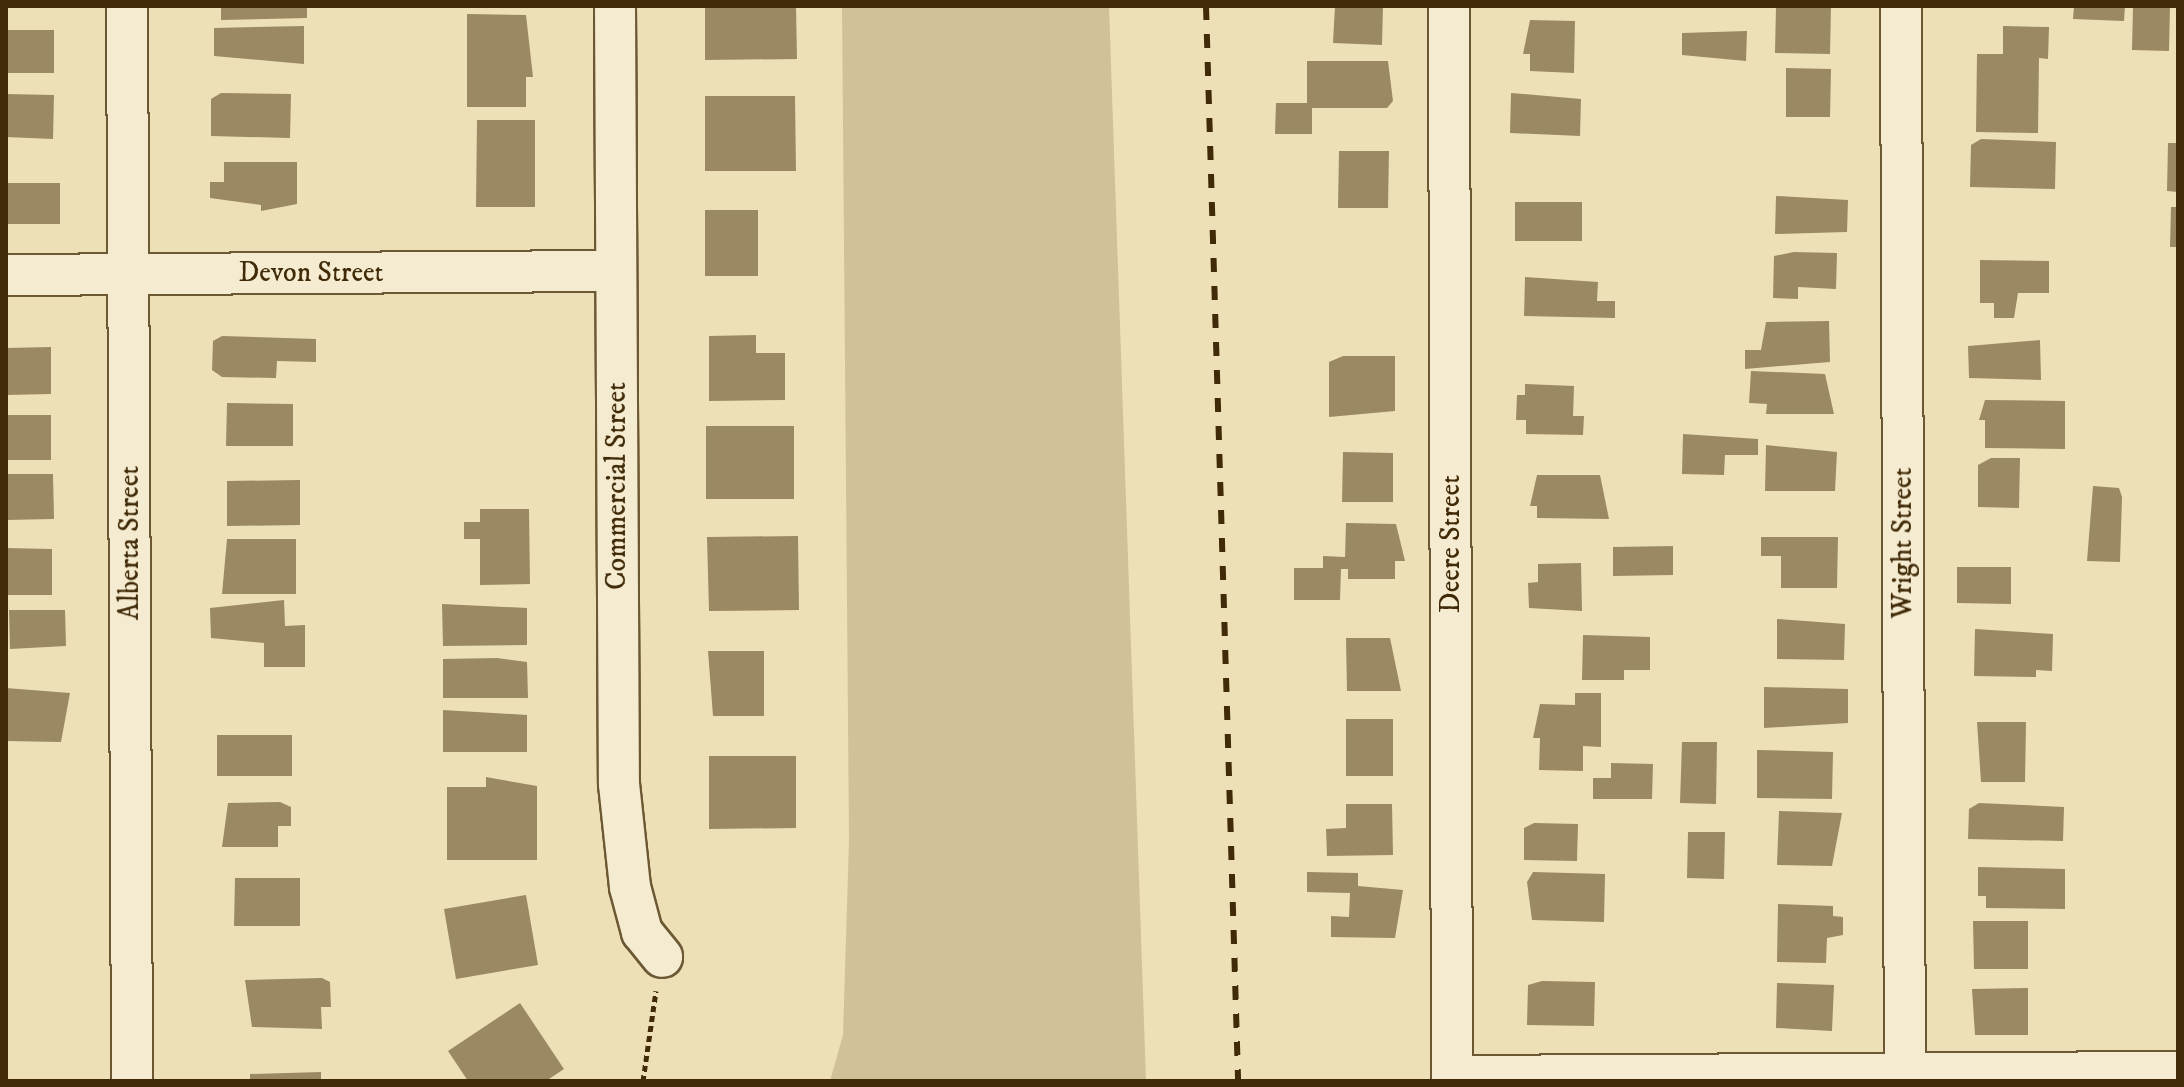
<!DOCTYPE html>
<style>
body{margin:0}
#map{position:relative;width:2184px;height:1087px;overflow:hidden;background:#eee0b6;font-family:"IM FELL DW Pica",serif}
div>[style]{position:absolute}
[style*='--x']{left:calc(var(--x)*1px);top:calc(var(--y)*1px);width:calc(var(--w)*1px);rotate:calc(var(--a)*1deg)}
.green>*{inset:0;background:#d0c198}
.building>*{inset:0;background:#9a8962}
.path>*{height:5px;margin-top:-2.5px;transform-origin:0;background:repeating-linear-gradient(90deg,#402a07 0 6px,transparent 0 10px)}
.roads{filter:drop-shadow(2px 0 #6c5833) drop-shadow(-2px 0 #6c5833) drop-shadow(0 2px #6c5833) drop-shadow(0 -2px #6c5833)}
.minor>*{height:40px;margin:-20px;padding:0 20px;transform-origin:20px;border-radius:20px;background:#f4ebd0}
.rail>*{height:6px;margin-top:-3px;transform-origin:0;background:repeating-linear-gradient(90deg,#402a07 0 14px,transparent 0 28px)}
span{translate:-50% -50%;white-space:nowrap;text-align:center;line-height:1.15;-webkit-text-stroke:6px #f4ebd0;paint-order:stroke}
.street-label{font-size:28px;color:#402a07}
.frame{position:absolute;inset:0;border:8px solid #402a07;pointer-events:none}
</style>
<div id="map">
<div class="green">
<div style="clip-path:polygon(842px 6px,1109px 6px,1146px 1081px,830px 1081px,843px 1035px,849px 841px)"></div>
</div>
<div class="building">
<div style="clip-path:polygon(221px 6px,307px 6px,307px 18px,221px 20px)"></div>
<div style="clip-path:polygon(705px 6px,796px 6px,797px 59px,705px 60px)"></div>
<div style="clip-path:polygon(1335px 6px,1383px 6px,1382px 45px,1333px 43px)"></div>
<div style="clip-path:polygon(1776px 6px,1831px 6px,1830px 54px,1775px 53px)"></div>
<div style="clip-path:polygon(2074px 6px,2125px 6px,2124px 21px,2073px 19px)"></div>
<div style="clip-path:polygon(2133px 6px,2170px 6px,2169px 51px,2132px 50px)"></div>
<div style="clip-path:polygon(467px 14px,526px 15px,533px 77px,526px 77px,526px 107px,467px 107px)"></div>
<div style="clip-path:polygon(1530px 20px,1575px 21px,1574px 73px,1530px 71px,1530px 54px,1523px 54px)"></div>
<div style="clip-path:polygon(304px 26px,304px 64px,214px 56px,214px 28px)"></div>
<div style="clip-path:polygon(2003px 26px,2049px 27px,2048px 59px,2039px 58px,2038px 133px,1976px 132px,1977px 54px,2003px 54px)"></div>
<div style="clip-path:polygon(6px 30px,54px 30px,54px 73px,6px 73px)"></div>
<div style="clip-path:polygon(1747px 31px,1746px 61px,1682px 55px,1682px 33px)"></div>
<div style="clip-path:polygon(1307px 61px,1388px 61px,1393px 101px,1387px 108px,1312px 108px,1312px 134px,1275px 134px,1276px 103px,1307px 103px)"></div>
<div style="clip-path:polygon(1786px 68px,1831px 69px,1830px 117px,1786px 117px)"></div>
<div style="clip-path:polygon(221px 93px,291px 94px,290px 138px,211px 136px,211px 99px)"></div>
<div style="clip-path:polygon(1511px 93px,1581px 99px,1580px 136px,1510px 133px)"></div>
<div style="clip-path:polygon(6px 94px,54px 95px,53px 139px,6px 137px)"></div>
<div style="clip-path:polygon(705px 96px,795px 96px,796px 171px,705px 171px)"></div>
<div style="clip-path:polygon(477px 120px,535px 120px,535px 207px,476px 207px)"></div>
<div style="clip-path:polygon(1981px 139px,2056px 142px,2055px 189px,1970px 187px,1971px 145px)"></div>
<div style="clip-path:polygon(2168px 143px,2178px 143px,2178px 192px,2167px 191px)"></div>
<div style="clip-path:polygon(1339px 151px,1389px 151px,1388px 208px,1338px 208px)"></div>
<div style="clip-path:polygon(224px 162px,297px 162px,297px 204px,261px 211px,261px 205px,210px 198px,210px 182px,224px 182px)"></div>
<div style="clip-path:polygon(6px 183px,60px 183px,60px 224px,6px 224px)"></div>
<div style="clip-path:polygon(1776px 196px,1848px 200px,1847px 232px,1775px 234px)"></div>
<div style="clip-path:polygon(1515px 202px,1582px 202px,1582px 241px,1515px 241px)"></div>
<div style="clip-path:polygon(2171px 207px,2178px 207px,2178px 247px,2170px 247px)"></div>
<div style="clip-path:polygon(705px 210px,758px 210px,758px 276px,705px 276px)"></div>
<div style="clip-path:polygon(1794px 252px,1837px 253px,1836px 289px,1798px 287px,1798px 299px,1773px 298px,1774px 256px)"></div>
<div style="clip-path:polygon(1980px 260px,2049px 261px,2049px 293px,2018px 293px,2014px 318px,1994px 318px,1994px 303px,1980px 303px)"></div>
<div style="clip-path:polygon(1525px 277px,1598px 282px,1597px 301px,1615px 301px,1615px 318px,1524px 316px)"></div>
<div style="clip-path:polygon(1829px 321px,1830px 362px,1745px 369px,1745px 350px,1761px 350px,1766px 322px)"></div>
<div style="clip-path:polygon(756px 335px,756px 353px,785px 353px,785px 400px,709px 401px,709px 336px)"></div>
<div style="clip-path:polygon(222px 336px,316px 339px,316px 362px,277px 361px,276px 378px,222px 377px,212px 370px,213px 341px)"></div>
<div style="clip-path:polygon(2040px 340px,2041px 380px,1969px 378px,1968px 346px)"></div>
<div style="clip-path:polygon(51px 347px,51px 394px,6px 395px,6px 348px)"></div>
<div style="clip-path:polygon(1343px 356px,1395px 356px,1395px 411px,1329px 417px,1329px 362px)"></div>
<div style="clip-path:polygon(1751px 371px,1825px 374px,1834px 414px,1766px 414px,1767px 404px,1749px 403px)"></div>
<div style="clip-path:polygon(1525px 384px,1574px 386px,1573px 416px,1584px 416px,1583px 435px,1526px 434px,1526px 420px,1516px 420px,1517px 395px,1525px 395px)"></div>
<div style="clip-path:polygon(1985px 400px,2065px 401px,2065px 449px,1985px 448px,1985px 420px,1979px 420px)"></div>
<div style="clip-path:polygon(227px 403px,293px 404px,293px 446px,226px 446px)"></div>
<div style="clip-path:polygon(6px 415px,51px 415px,51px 460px,6px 460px)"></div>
<div style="clip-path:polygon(706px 426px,794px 426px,794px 499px,706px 499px)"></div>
<div style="clip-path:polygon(1683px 434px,1758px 439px,1758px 455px,1725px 455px,1724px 475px,1682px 474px)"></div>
<div style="clip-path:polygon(1766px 445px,1837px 452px,1835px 491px,1765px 491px)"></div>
<div style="clip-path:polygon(1343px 452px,1393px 453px,1393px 502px,1342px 502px)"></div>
<div style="clip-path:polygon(1991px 458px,2020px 458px,2019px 508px,1978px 507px,1978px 465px)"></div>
<div style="clip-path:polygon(6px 474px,53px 474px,54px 519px,6px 520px)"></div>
<div style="clip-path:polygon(1537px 475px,1600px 475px,1609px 519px,1537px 518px,1537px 506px,1530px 506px)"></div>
<div style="clip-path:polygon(300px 480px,300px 525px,227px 526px,227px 481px)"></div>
<div style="clip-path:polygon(2093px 486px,2119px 488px,2122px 497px,2120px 562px,2087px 561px)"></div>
<div style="clip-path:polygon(480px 509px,529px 509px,530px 584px,480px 585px,480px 539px,464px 539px,464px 522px,480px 522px)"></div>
<div style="clip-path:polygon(1346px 523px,1396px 524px,1405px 561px,1395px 561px,1395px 579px,1348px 579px,1348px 569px,1341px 569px,1340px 600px,1294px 600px,1294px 568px,1323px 568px,1323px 556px,1345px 557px)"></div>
<div style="clip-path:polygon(798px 536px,799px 610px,709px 611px,707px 537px)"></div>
<div style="clip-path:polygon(1761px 537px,1838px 537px,1837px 588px,1781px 588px,1781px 556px,1761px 556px)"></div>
<div style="clip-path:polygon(227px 539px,296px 539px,296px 594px,222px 594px)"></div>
<div style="clip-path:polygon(1673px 546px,1673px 575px,1613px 576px,1613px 547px)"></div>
<div style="clip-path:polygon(6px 548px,52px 549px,52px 595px,6px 595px)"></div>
<div style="clip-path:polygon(1581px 563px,1582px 611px,1529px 608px,1528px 583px,1538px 582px,1538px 564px)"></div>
<div style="clip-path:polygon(1957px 567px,2011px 567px,2011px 604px,1957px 603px)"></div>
<div style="clip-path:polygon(284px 600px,285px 626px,305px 625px,305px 667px,264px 667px,264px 643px,211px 638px,210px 608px)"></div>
<div style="clip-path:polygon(442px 604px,527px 608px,527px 645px,443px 646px)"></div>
<div style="clip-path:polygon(9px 610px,65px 610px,66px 646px,10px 649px)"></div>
<div style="clip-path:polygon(1777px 619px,1845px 624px,1844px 660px,1777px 659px)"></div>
<div style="clip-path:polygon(1975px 629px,2053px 634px,2052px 671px,2036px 670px,2036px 677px,1974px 676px)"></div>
<div style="clip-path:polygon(1583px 635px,1650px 637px,1650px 670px,1624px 670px,1624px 680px,1582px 680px)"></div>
<div style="clip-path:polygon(1346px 638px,1390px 638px,1401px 691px,1347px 691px)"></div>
<div style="clip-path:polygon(708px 651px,764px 651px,764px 716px,713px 716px)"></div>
<div style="clip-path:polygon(497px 658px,527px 662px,528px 698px,443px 698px,443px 659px)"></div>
<div style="clip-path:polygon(1764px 687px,1848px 689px,1848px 723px,1764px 728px)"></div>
<div style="clip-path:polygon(6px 688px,70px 693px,61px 742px,6px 741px)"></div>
<div style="clip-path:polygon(1575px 693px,1601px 693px,1601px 747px,1583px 746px,1583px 771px,1539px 770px,1540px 738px,1533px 738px,1540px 704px,1575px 705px)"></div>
<div style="clip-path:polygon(443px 710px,527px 715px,527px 752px,443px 752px)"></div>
<div style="clip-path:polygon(1346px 719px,1393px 719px,1393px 776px,1346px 776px)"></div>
<div style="clip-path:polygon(1977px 722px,2026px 722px,2025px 782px,1981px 782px)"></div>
<div style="clip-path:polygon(217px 735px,292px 735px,292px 776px,217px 776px)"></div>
<div style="clip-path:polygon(1682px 742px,1717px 742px,1716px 804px,1680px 803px)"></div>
<div style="clip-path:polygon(1757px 750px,1833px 752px,1832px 799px,1757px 798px)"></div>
<div style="clip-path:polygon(709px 756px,796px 756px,796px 828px,709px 829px)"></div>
<div style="clip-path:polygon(1611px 763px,1653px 764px,1652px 799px,1593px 799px,1593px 778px,1611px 778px)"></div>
<div style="clip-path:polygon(486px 777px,537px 786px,537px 860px,447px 860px,447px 787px,486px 787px)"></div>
<div style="clip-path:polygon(280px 802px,291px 807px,291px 826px,278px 826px,278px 847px,222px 847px,228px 803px)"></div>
<div style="clip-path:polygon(1979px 803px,2064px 807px,2063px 841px,1968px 839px,1969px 809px)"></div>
<div style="clip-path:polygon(1346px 804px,1392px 804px,1393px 855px,1327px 856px,1326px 829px,1346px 828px)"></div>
<div style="clip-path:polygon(1779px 811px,1842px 813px,1832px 866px,1777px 865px)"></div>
<div style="clip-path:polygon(1534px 823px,1578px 824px,1577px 861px,1524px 860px,1524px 828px)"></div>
<div style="clip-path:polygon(1688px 832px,1725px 832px,1724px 879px,1687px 878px)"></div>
<div style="clip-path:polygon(1978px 867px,2065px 869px,2065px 909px,1986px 908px,1986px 896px,1978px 896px)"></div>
<div style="clip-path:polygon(1307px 872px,1358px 873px,1358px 886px,1403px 890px,1395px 938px,1331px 937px,1331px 916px,1349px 917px,1350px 893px,1307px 892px)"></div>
<div style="clip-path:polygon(1533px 872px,1605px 874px,1604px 922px,1532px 920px,1527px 882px)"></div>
<div style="clip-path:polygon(235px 878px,300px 878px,300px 926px,234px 926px)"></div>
<div style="clip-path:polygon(526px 895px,538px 965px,456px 979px,444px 909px)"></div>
<div style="clip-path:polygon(1778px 904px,1833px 906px,1833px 916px,1843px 917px,1843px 935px,1827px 938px,1826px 963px,1777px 962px)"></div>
<div style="clip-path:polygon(1973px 921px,2028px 921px,2028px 969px,1974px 969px)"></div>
<div style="clip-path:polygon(322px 978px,330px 982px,331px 1007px,321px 1007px,322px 1029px,252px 1027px,245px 980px)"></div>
<div style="clip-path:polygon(1542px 981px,1595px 982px,1594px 1026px,1527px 1025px,1528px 985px)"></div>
<div style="clip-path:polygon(1777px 983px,1834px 985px,1832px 1031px,1776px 1028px)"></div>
<div style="clip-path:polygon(2028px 988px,2028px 1035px,1975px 1035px,1972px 989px)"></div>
<div style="clip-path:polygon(520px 1003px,564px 1069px,546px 1081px,468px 1081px,448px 1051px)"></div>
<div style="clip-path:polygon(321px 1072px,321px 1081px,250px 1081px,250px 1074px)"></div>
</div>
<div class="path">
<div style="--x:643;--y:1081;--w:91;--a:-81.8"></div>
</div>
<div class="roads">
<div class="minor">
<div style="--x:127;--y:6;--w:1075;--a:89.73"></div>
<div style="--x:615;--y:6;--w:778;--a:89.71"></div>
<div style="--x:619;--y:784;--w:104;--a:83.9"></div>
<div style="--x:630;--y:887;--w:47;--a:75.1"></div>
<div style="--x:642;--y:932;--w:32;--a:51"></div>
<div style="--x:1449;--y:6;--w:1075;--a:89.84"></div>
<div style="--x:1901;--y:6;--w:1075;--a:89.79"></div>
<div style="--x:6;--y:275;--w:610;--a:-0.38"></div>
<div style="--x:1452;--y:1076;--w:726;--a:-0.32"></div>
</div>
</div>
<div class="rail">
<div style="--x:1206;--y:6;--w:1075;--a:88.29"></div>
</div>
<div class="street-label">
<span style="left:311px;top:273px">Devon Street</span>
<span style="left:617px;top:486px;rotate:-90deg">Commercial Street</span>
<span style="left:130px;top:543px;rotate:-90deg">Alberta Street</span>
<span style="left:1903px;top:543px;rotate:-90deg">Wright Street</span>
<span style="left:1451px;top:544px;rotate:-90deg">Deere Street</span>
</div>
<div class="frame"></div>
</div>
